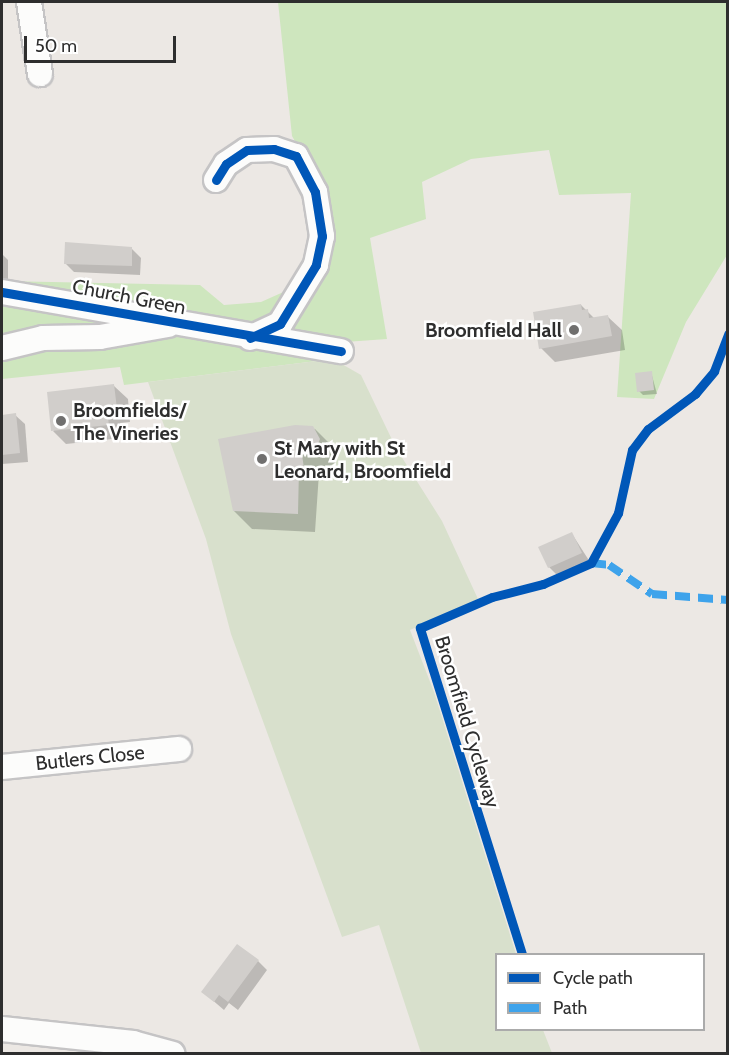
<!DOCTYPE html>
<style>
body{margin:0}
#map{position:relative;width:729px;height:1055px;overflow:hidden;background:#ece8e4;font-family:Cabin,sans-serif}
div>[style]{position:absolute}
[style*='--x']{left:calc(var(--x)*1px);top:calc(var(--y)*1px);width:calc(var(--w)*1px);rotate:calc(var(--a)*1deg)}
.green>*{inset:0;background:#cee6be}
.cemetery>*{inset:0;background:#d8e0cc}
.shadow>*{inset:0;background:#0003}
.building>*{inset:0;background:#d1cecb}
.roads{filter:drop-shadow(2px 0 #c5c4c5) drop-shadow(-2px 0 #c5c4c5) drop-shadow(0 2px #c5c4c5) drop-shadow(0 -2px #c5c4c5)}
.minor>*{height:24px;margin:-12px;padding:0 12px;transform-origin:12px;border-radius:12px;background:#fcfcfb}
.quiet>*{height:8px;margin-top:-4px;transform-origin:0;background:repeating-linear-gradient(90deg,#3ea3eb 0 15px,transparent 0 23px)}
.cycleway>*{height:9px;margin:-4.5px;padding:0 4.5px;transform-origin:4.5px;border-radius:4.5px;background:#0057b8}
.dots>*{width:16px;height:16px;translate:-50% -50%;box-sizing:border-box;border:3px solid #fff;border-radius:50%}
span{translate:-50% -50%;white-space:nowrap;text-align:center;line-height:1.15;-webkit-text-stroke:5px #fff;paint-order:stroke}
.street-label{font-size:20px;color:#2e2e2e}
.poi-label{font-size:20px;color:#2e2e2e;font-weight:700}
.right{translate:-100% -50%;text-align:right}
.left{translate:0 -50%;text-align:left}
.frame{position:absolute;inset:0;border:3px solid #2e2e2e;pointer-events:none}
.legend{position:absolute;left:495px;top:953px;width:210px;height:78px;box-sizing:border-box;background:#fff;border:2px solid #ababab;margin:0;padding:8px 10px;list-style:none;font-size:18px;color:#2e2e2e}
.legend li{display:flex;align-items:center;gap:12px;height:30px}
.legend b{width:30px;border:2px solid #ababab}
.scale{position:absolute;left:24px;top:36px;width:152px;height:27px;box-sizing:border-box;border:3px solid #2e2e2e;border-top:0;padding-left:8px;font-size:18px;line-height:21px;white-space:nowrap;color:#2e2e2e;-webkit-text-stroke:4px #fff;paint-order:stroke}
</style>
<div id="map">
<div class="green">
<div style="clip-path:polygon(278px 2px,727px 2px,727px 255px,686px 322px,654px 399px,617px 397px,631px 193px,559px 195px,549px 150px,471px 159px,422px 182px,426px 219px,370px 238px,387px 339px,331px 343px,333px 359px,124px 385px,120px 367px,2px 379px,2px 281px,200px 285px,224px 305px,261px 302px,317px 277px,330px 261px,318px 183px,292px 136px)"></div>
</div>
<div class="cemetery">
<div style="clip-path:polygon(333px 359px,361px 375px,396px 448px,442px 521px,478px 599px,410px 630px,434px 692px,516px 954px,496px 954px,496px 1030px,543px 1030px,552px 1053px,421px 1053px,379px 925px,342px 937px,231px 634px,206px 539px,148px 382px)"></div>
</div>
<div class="shadow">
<div style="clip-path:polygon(132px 249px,141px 258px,140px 275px,74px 272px,65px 263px)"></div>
<div style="clip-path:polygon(2px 254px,8px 260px,8px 286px,2px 286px)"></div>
<div style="clip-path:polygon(581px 305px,595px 319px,608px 317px,622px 330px,625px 350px,555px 362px,541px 348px)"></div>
<div style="clip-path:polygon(651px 372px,657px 394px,643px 395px,639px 391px)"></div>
<div style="clip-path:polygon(114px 386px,128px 399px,130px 422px,120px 423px,122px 438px,66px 444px,53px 431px)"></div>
<div style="clip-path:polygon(15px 415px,25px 424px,28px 462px,2px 464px,2px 417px)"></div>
<div style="clip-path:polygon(295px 426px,315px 429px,334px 448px,336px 462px,319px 473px,315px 532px,252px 529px,234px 511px)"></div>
<div style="clip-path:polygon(572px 534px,590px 562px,558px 576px,549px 567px)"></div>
<div style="clip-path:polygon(258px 961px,267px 970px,238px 1010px,229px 1003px,224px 1010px,203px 992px)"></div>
</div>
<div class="building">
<div style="clip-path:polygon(65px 242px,132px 247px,132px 266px,64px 264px)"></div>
<div style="clip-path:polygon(581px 304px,582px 310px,588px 309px,589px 318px,608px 315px,612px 336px,539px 349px,533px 312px)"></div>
<div style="clip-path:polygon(652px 371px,654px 390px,637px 392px,635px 373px)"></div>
<div style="clip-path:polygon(114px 384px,117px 409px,107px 410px,109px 425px,51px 431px,47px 392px)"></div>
<div style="clip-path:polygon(16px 413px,20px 453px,2px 455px,2px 415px)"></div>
<div style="clip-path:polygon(295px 425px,313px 426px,320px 439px,317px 446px,302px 455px,304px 468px,299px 469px,298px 514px,233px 511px,218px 439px)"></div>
<div style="clip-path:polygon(572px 532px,582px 553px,548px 568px,538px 547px)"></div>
<div style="clip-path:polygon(237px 944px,259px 960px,228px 1002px,219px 995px,214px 1002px,201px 992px)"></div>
</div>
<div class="roads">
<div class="minor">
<div style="--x:29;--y:2;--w:73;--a:81.3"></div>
<div style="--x:216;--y:180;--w:19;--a:-58"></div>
<div style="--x:226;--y:164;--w:25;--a:-34"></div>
<div style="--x:247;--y:150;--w:27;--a:-2"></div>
<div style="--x:274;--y:149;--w:23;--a:18"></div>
<div style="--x:296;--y:156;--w:41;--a:62.2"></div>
<div style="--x:315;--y:192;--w:45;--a:81"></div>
<div style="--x:322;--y:236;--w:30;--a:102"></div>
<div style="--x:316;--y:265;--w:69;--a:121.4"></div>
<div style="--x:280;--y:324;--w:33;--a:155"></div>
<div style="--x:2;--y:292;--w:344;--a:9.9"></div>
<div style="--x:2;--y:348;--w:42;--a:-13.7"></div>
<div style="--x:43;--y:338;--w:57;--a:-1"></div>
<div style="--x:100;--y:337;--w:69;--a:-10"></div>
<div style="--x:2;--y:767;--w:178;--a:-5.8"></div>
<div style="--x:2;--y:1029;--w:132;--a:6.1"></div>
<div style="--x:133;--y:1043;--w:41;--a:15.4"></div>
</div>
</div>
<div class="quiet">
<div style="--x:591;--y:563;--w:18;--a:6"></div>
<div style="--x:609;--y:565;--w:52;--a:34"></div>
<div style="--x:652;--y:594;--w:76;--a:4.5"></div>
</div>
<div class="cycleway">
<div style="--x:216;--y:180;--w:19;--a:-58"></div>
<div style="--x:226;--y:164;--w:25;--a:-34"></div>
<div style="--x:247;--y:150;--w:27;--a:-2"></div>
<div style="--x:274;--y:149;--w:23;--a:18"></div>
<div style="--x:296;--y:156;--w:41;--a:62.2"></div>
<div style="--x:315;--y:192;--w:45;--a:81"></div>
<div style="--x:322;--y:236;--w:30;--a:102"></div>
<div style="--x:316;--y:265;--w:69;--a:121.4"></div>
<div style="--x:280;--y:324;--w:33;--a:155"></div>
<div style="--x:2;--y:292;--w:344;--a:9.9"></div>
<div style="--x:522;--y:954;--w:342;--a:-107.4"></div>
<div style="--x:420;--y:628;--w:78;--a:-23.3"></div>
<div style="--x:492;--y:597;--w:53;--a:-14.3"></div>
<div style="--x:543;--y:584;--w:52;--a:-23.6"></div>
<div style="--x:591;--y:563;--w:57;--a:-61.6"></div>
<div style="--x:618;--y:513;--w:65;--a:-77.5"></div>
<div style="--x:632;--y:450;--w:26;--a:-53"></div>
<div style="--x:648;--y:429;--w:59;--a:-36.7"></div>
<div style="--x:695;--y:394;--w:30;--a:-50"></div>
<div style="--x:714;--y:371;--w:40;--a:-69"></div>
</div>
<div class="dots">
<div style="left:574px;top:330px;background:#706f6e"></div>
<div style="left:61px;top:421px;background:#706f6e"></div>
<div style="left:262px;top:459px;background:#706f6e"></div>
</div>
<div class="street-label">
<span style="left:129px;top:297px;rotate:11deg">Church Green</span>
<span style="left:467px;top:722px;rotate:73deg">Broomfield Cycleway</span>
<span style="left:90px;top:758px;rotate:-6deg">Butlers Close</span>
</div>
<div class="poi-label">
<span class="right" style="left:562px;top:330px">Broomfield Hall</span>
<span class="left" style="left:73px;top:422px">Broomfields/<br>The Vineries</span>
<span class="left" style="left:274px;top:460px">St Mary with St<br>Leonard, Broomfield</span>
</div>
<div class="frame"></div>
<ul class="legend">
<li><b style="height:8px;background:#0057b8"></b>Cycle path</li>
<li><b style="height:8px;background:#3ea3eb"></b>Path</li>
</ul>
<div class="scale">50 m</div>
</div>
